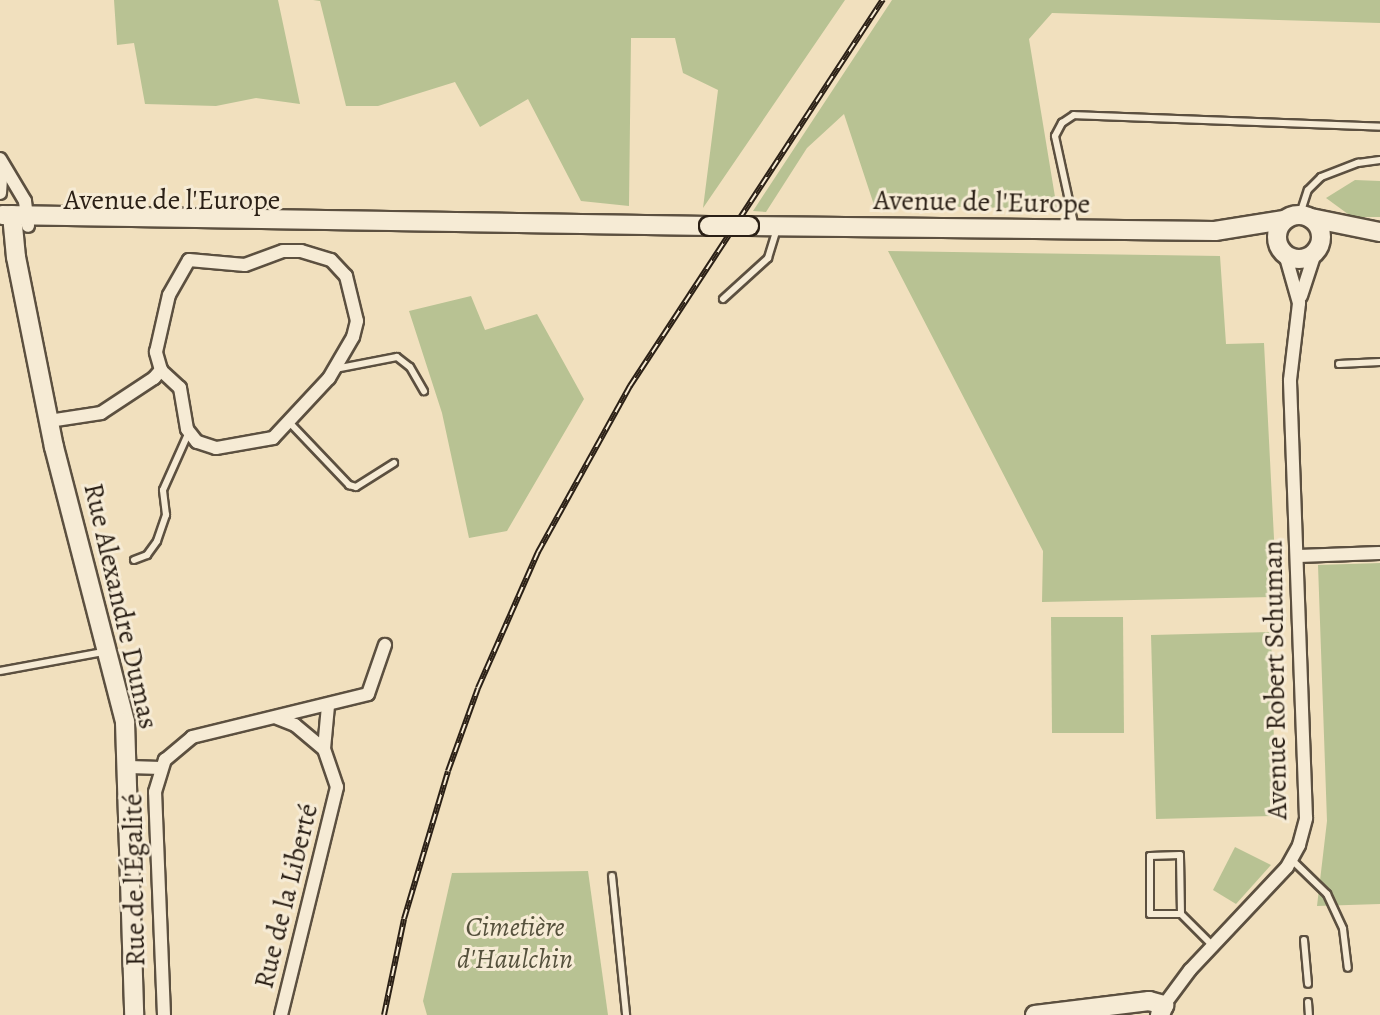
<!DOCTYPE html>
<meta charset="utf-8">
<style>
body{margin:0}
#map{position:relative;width:1380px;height:1015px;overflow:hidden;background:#f1e0be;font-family:Alegreya,serif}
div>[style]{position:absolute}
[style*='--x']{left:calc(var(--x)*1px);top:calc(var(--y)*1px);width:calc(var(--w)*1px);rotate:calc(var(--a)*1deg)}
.green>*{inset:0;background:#b8c293}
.roads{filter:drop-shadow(2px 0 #5c5040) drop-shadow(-2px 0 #5c5040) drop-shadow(0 2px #5c5040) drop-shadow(0 -2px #5c5040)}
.lane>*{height:6px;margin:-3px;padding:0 3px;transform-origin:3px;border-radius:3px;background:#f6ebd5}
.street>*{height:12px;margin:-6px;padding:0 6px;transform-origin:6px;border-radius:6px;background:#f6ebd5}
.secondary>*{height:18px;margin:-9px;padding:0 9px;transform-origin:9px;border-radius:9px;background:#f6ebd5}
.secondary>.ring{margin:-9px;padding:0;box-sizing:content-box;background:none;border:18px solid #f6ebd5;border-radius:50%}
.rail>*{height:6px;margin-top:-3px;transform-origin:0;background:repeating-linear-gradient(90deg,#f6ebd5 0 10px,#2b2016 0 20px);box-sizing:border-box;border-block:2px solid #2b2016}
.bridges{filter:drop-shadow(2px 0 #2b2016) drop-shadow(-2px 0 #2b2016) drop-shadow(0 2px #2b2016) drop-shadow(0 -2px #2b2016)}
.secondary-bridge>*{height:18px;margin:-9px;padding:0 9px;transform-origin:9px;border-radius:9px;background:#f6ebd5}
span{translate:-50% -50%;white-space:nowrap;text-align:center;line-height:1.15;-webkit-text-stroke:6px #f6ebd5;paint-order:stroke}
.street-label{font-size:28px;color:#2b2016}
.park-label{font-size:28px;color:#55513c;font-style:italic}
</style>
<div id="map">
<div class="green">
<div style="clip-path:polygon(114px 0,278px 0,300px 104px,256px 98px,216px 106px,145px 104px,134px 43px,117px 45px)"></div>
<div style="clip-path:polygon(313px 0,845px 0,703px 208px,718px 90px,683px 73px,675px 38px,631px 38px,629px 206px,581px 201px,528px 99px,480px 127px,455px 82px,378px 106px,346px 106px,320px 1px)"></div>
<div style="clip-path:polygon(892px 0,1380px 0,1380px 23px,1052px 13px,1029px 39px,1057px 209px,874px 205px,844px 114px,807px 148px,766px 212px,753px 211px)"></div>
<div style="clip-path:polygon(1355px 180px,1380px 181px,1380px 217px,1352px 217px,1326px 198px)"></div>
<div style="clip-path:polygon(888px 251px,1220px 256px,1226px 344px,1264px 343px,1277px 597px,1042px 602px,1043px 551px)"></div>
<div style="clip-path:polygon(471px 296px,485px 330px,537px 314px,584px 399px,507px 531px,469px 538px,442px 413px,409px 311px)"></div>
<div style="clip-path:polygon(1380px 563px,1380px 904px,1317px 906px,1327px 821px,1318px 565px)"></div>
<div style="clip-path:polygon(1051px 617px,1123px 617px,1124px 733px,1052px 733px)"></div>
<div style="clip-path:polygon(1271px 632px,1276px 816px,1156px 819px,1151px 635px)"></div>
<div style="clip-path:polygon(1235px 847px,1271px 865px,1236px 904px,1213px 890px)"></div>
<div style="clip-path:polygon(588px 871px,608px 1015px,427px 1015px,423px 1001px,452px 873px)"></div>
</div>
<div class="roads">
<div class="lane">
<div style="--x:1300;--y:214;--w:25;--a:-72"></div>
<div style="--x:1308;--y:190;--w:18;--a:-45"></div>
<div style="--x:1321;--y:177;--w:40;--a:-21"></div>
<div style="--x:1358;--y:163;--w:22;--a:-8"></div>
<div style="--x:1075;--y:228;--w:94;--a:-102.3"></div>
<div style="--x:1055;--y:136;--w:15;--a:-62"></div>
<div style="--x:1062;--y:123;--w:14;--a:-34"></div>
<div style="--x:1074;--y:115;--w:306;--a:2.2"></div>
<div style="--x:723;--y:299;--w:61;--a:-42.3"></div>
<div style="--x:768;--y:258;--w:30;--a:-73"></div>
<div style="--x:1339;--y:364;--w:41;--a:-2.8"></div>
<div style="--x:335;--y:369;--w:63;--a:-11"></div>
<div style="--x:397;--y:357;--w:16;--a:38"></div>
<div style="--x:410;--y:367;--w:28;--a:60"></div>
<div style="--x:290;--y:423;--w:86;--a:46.4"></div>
<div style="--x:349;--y:485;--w:7;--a:16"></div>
<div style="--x:356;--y:487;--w:45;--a:-32.3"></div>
<div style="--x:134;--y:560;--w:14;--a:-21"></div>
<div style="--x:147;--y:555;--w:17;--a:-54"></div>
<div style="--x:157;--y:541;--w:28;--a:-71"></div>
<div style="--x:166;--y:515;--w:25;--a:-97"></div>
<div style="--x:163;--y:490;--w:61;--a:-65.9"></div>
<div style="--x:0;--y:671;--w:106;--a:-10.4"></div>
<div style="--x:1292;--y:860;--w:49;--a:44.2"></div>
<div style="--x:1327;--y:894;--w:38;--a:65"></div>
<div style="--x:1343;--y:929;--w:39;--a:83"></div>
<div style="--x:612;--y:876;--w:140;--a:84.2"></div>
<div style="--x:1181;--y:914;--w:59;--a:-91"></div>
<div style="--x:1180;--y:855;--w:30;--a:178"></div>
<div style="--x:1150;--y:856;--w:58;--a:90"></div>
<div style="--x:1150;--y:914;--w:31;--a:0"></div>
<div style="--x:1181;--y:914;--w:44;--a:45"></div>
<div style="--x:1304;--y:940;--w:44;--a:84.8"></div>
<div style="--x:1308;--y:1002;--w:13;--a:86"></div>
</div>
<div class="street">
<div style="--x:0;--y:159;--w:49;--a:59.2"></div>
<div style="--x:25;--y:201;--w:25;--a:83"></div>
<div style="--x:0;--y:193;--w:26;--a:-86"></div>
<div style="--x:1301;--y:296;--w:45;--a:-72"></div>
<div style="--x:49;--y:421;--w:53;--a:-8.7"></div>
<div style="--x:101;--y:413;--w:64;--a:-33.4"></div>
<div style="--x:154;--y:378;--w:11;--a:-49"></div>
<div style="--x:161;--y:370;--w:19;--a:-106"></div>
<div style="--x:156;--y:352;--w:58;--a:-77.2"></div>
<div style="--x:169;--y:295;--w:40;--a:-60.3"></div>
<div style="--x:189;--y:260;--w:56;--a:5.1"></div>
<div style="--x:245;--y:265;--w:40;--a:-20.2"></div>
<div style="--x:283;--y:251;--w:18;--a:0"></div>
<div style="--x:301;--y:251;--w:31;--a:17"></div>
<div style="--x:331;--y:260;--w:22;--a:47"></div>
<div style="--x:346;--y:276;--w:46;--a:76.3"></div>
<div style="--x:357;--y:321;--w:16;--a:104"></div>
<div style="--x:353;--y:337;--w:48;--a:120.3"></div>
<div style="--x:329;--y:378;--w:82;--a:133"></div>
<div style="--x:273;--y:438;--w:58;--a:170"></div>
<div style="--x:216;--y:448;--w:20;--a:-162"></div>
<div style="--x:197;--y:442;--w:16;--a:-128"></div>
<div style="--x:187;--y:429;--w:42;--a:-99.7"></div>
<div style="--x:180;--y:388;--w:26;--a:-137"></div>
<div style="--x:1298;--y:556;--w:82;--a:-2.1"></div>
<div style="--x:277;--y:718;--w:19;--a:21"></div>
<div style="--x:295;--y:725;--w:38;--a:40"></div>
<div style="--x:324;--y:749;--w:40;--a:71.1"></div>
<div style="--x:337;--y:787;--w:235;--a:103.8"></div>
<div style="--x:324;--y:749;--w:43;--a:-84.7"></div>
<div style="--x:129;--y:767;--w:32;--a:2"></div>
<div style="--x:1164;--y:1005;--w:44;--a:-53.4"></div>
<div style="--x:1190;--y:970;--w:141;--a:-46.7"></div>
<div style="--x:1287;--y:867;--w:25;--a:-61"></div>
<div style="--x:1299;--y:845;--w:28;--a:-75"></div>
<div style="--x:1306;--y:818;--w:438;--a:-92.1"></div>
<div style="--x:1290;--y:380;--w:78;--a:-83.3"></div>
<div style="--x:1299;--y:303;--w:51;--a:-105.9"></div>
<div style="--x:164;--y:1015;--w:223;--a:-92.3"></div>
<div style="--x:155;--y:792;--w:34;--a:-73"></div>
<div style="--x:165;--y:760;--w:35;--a:-40"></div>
<div style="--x:192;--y:737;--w:181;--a:-13.7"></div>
<div style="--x:368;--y:694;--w:52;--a:-70.9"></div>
</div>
<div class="secondary">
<div class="ring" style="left:1277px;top:215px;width:26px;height:26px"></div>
<div style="--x:2;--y:215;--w:707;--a:0.89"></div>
<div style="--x:12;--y:215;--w:42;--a:84.6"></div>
<div style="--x:16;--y:257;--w:194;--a:78.7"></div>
<div style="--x:54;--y:447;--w:284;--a:75.5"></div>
<div style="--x:125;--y:722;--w:293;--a:88.2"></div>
<div style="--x:1311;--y:218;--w:70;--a:11.5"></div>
<div style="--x:749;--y:226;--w:466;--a:0.6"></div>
<div style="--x:1215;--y:231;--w:70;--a:-9.1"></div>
<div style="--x:1035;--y:1015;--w:115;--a:-7"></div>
<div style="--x:1149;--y:1001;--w:16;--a:15"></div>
<div style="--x:1164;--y:1005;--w:11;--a:112"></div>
</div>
</div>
<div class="rail">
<div style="--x:384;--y:1015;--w:98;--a:-78.2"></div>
<div style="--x:404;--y:919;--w:154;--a:-73.4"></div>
<div style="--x:448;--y:771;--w:88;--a:-70.1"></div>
<div style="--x:478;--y:688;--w:149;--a:-66.2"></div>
<div style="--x:538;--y:552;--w:190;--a:-61"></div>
<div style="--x:630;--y:386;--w:462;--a:-56.8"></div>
</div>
<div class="bridges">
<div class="secondary-bridge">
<div style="--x:709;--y:226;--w:40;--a:0"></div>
</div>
</div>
<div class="street-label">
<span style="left:172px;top:200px">Avenue de l'Europe</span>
<span style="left:982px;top:202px;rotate:1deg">Avenue de l'Europe</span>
<span style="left:121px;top:606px;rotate:77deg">Rue Alexandre Dumas</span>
<span style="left:1275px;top:680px;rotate:-91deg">Avenue Robert Schuman</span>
<span style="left:134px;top:880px;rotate:-91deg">Rue de l'Égalité</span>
<span style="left:286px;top:896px;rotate:-76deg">Rue de la Liberté</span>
</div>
<div class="park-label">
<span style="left:515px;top:943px">Cimetière<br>d'Haulchin</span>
</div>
</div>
